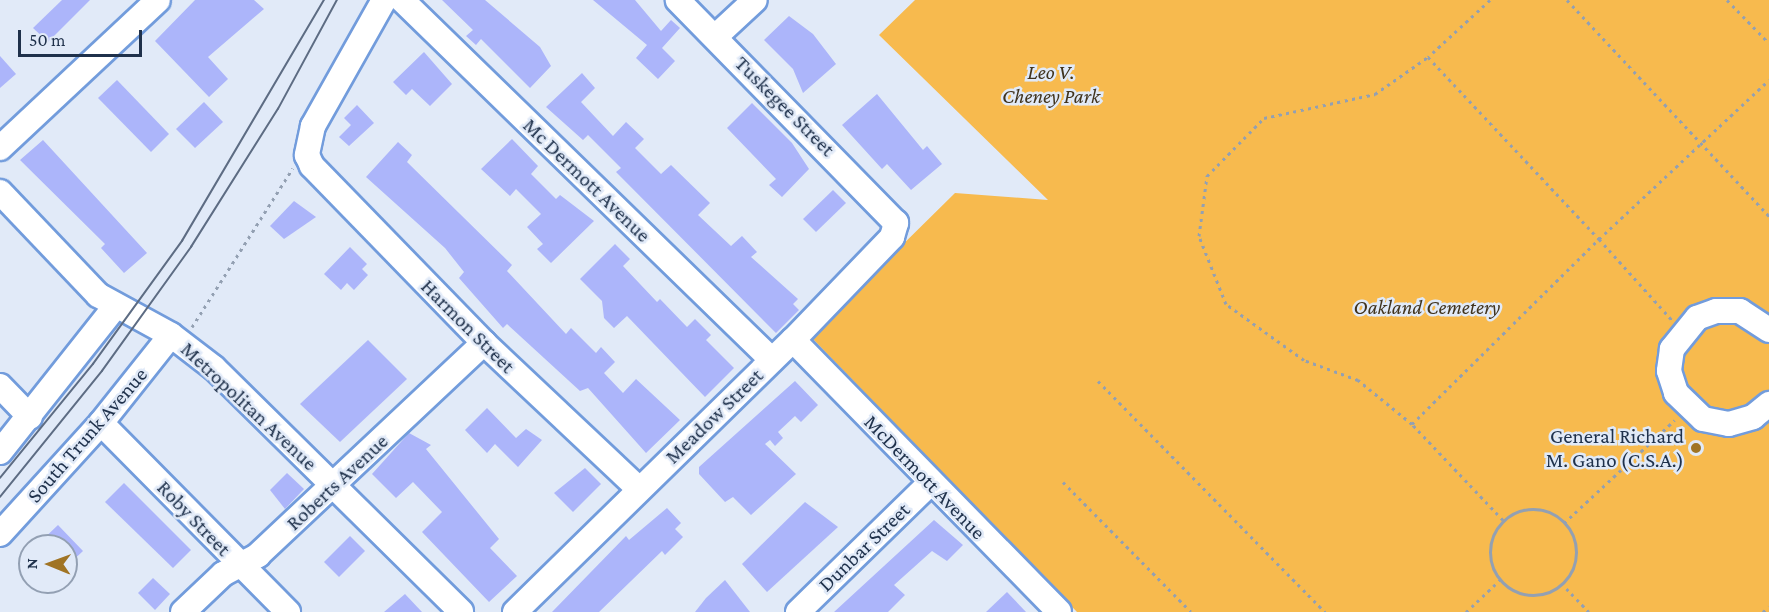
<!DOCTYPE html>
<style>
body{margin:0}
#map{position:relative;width:1769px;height:612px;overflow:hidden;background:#e1eaf8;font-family:"Crimson Pro",serif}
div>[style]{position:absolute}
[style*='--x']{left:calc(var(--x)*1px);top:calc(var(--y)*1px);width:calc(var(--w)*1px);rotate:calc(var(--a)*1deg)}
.green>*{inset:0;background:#f7ba4e}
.building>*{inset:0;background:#acb5fa}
.path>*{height:3px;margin-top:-1.5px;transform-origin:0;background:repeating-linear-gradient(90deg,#93a0b2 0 3px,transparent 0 7.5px)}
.path>.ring{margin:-1.5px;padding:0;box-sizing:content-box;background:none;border:3px solid #93a0b2;border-radius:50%}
.roads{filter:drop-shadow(2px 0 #729cdc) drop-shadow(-2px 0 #729cdc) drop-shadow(0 2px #729cdc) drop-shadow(0 -2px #729cdc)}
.minor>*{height:24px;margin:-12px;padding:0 12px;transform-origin:12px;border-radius:12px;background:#fff}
.tram>*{height:1.5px;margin:-0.75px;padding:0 0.75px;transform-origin:0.75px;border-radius:0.75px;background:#5d6c83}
.dots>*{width:16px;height:16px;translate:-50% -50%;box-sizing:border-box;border:3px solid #e1eaf8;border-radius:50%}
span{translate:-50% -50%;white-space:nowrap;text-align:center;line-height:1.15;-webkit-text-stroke:5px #e1eaf8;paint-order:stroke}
.park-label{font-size:21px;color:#40331d;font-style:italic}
.street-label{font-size:21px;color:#1f314b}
.poi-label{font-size:21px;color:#1f314b}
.right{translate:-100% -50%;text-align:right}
.north{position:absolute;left:18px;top:534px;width:60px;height:60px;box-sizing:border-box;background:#e1eaf8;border:2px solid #93a0b3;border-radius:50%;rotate:271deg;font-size:16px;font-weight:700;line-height:24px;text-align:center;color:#1f314b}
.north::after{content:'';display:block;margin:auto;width:21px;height:27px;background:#a07424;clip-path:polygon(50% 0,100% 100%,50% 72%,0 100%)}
.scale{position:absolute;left:18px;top:30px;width:124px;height:27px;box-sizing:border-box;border:3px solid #1f314b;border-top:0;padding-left:8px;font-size:18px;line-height:21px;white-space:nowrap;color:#1f314b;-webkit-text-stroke:4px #e1eaf8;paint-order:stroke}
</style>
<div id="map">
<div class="green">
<div style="clip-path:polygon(915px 0,1769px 0,1769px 612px,1077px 612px,810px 336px,955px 193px,1048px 200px,879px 35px)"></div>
</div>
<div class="building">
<div style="clip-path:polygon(62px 0,90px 0,48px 42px,33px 28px)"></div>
<div style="clip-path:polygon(195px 0,254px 0,264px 9px,208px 57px,228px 79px,209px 97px,155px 41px)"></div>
<div style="clip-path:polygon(442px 0,485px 0,540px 47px,551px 66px,530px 88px,481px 39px,476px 45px,466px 36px,473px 30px)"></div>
<div style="clip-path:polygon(593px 0,635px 0,661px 31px,671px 20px,680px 28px,662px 48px,675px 61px,658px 79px,636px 58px,647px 45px)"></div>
<div style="clip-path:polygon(789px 16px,813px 34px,836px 64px,803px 93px,793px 69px,764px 40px)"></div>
<div style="clip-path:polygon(424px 52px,452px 84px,430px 106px,412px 89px,406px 95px,393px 82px)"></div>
<div style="clip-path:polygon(0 56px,16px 74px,0 88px)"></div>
<div style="clip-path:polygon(582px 73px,595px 88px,581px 102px,613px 136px,626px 122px,644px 139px,635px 148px,661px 174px,671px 165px,710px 203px,698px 215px,731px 246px,742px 236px,757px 252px,751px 257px,798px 299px,793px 304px,799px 310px,776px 333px,616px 172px,621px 168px,588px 135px,583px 140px,546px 107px)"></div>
<div style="clip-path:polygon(117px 80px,169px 134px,151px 152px,98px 98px)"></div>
<div style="clip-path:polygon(877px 94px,923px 150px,927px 146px,942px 164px,911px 190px,887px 164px,882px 169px,842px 125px)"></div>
<div style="clip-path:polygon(204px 102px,223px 122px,195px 148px,176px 129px)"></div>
<div style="clip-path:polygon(752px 103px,792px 143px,809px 169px,782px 197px,769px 185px,776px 179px,727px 128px)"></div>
<div style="clip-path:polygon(357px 105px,374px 123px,349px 146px,339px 137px,351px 125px,344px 118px)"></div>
<div style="clip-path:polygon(512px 139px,538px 166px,531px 174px,556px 199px,560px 195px,594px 221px,551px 263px,537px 249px,543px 244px,527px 227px,541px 214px,516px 189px,510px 196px,481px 169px)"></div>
<div style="clip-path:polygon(43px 140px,147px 253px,124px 273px,101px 248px,105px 244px,20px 160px)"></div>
<div style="clip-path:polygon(398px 142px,412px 155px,407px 162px,512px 265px,507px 271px,566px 334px,571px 328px,596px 353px,601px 347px,615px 362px,604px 373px,623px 393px,636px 379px,680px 420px,646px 453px,588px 388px,580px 391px,507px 324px,503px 328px,459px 278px,464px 272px,445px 248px,366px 177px)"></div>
<div style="clip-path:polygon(833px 190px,846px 203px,816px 232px,803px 219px)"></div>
<div style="clip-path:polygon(294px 201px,316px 217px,284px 239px,270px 226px)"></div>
<div style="clip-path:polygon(615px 244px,630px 259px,623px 266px,657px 302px,660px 299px,687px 327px,695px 319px,711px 335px,706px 340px,734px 368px,705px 397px,627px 316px,614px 328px,604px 318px,602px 301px,580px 279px)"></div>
<div style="clip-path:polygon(350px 247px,367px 264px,362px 269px,368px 275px,354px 290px,347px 283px,341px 290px,324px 274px)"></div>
<div style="clip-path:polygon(368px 340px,407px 379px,340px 442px,300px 404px)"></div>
<div style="clip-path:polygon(795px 381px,818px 405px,801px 422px,795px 416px,778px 432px,783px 438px,775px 446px,770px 440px,765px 444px,796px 474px,751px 515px,733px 497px,725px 502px,699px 474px,699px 467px)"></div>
<div style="clip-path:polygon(487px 408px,516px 438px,526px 429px,542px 440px,518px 467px,495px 444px,487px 453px,465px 430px)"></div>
<div style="clip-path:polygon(409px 433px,431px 445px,426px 449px,499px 539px,490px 548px,517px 576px,489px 602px,422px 532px,442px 512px,413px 482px,396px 498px,372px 474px)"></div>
<div style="clip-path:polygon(585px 468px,601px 484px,573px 512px,554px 493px)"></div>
<div style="clip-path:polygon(287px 473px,304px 489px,285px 509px,270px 490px)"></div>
<div style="clip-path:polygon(124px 483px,191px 550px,173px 568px,105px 502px)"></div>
<div style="clip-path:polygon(805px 502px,838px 527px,767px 592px,742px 564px)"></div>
<div style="clip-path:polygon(667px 508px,681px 523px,675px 529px,683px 537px,665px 555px,662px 551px,599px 612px,552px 612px,626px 536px,629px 540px)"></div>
<div style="clip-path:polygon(934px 520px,963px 545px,947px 561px,932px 551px,894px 585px,905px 595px,888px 612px,834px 612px)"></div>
<div style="clip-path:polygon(58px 525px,83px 551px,66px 567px,66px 546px,36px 546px)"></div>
<div style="clip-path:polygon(350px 536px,365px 551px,339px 577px,324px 562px)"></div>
<div style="clip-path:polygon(153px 578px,170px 594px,155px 610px,138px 593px)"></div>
<div style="clip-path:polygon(725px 580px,750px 612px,695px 612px,706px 598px)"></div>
<div style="clip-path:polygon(1007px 592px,1026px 612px,986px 612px)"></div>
<div style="clip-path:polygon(405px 594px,422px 612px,384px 612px)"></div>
</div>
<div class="path">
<div style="--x:1490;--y:0;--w:84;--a:137.4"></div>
<div style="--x:1428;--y:57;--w:250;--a:46.8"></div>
<div style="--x:1599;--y:239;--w:233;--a:-43.1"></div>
<div style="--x:1567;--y:0;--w:296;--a:46.9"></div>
<div style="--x:1727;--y:0;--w:60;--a:45.7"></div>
<div style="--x:192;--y:327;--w:188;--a:-57.6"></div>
<div style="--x:1098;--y:381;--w:324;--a:45.5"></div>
<div style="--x:1412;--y:424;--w:70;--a:-140.8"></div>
<div style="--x:1358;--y:380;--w:58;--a:-159.7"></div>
<div style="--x:1304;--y:360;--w:96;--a:-144.3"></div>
<div style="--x:1226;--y:304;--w:73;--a:-111.7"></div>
<div style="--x:1199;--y:236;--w:61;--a:-82.4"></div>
<div style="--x:1207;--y:176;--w:81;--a:-45.5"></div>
<div style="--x:1264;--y:118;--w:114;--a:-12.2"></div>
<div style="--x:1375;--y:94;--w:65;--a:-34.9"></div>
<div style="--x:1063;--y:482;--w:182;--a:45.4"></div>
<div class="ring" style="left:1490px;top:509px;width:83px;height:83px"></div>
<div style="--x:1503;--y:520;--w:132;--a:-133.5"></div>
<div style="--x:1412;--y:424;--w:263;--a:-44.7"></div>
<div style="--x:1599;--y:239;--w:109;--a:48"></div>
<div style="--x:1564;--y:523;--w:151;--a:-42.9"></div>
<div style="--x:1561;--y:583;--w:40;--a:46"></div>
<div style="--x:1466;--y:612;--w:47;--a:-43.3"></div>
<div style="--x:1763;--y:612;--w:8;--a:-45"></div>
</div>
<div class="roads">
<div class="minor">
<div style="--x:384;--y:0;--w:145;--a:119.4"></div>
<div style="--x:313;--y:126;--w:30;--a:102"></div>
<div style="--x:307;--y:155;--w:12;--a:66"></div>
<div style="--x:312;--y:166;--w:247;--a:45.8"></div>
<div style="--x:484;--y:343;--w:213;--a:43.3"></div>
<div style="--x:402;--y:0;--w:516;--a:44.22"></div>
<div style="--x:715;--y:37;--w:54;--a:-42.8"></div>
<div style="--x:0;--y:148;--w:216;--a:-43.1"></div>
<div style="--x:0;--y:192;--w:142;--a:46.4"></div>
<div style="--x:98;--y:295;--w:83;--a:28.7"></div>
<div style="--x:171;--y:335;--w:54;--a:37.5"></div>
<div style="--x:214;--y:368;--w:347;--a:44.6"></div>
<div style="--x:1769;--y:330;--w:35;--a:-147"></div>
<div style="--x:1740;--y:311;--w:24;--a:180"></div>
<div style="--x:1716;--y:311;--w:20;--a:160"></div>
<div style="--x:1697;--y:318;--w:40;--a:129"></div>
<div style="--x:1672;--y:349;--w:22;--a:98"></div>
<div style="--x:1669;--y:371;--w:23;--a:72"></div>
<div style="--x:1676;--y:393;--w:37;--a:44"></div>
<div style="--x:1703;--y:419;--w:26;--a:11"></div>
<div style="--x:1729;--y:424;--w:25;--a:-16"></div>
<div style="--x:1753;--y:417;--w:21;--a:-39"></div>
<div style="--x:793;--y:340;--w:380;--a:45.6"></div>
<div style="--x:0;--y:386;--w:43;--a:45.9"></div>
<div style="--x:101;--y:423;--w:266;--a:45.3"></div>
<div style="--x:0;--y:452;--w:185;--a:-51.6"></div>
<div style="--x:0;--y:534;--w:150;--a:-47.7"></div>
<div style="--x:101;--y:423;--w:112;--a:-51.5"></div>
<div style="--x:183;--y:612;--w:55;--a:-43.5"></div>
<div style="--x:223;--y:574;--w:40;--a:-28"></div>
<div style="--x:258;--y:555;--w:310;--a:-43.2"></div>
<div style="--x:515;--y:612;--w:389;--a:-44.4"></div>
<div style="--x:793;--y:340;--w:143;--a:-46.1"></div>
<div style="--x:892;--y:237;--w:15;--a:-74"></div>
<div style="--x:896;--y:223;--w:312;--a:-134.4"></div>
<div style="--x:798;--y:612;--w:185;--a:-44.3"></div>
</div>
</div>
<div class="tram">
<div style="--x:0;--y:478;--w:147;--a:-50.8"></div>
<div style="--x:93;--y:364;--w:152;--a:-54.1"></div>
<div style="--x:182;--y:241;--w:280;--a:-59.5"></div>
<div style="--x:0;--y:497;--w:162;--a:-51"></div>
<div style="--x:102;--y:371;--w:153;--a:-54.3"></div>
<div style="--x:191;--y:247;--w:163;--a:-57.8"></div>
<div style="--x:278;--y:109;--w:124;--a:-61.6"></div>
</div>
<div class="dots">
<div style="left:1696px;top:448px;background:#a07424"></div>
</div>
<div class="park-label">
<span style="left:1051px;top:84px">Leo V.<br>Cheney Park</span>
<span style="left:1427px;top:307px">Oakland Cemetery</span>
</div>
<div class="street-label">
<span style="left:785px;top:106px;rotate:45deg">Tuskegee Street</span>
<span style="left:587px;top:180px;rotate:44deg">Mc Dermott Avenue</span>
<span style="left:468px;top:326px;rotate:45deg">Harmon Street</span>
<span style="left:249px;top:406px;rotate:43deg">Metropolitan Avenue</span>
<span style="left:714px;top:416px;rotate:-44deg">Meadow Street</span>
<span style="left:87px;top:435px;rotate:-49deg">South Trunk Avenue</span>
<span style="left:925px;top:477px;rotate:46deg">McDermott Avenue</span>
<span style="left:337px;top:482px;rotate:-43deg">Roberts Avenue</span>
<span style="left:194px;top:518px;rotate:46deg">Roby Street</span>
<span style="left:864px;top:547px;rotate:-44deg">Dunbar Street</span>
</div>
<div class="poi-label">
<span class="right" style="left:1684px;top:448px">General Richard<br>M. Gano (C.S.A.)</span>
</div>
<div class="north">N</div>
<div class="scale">50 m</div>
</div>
